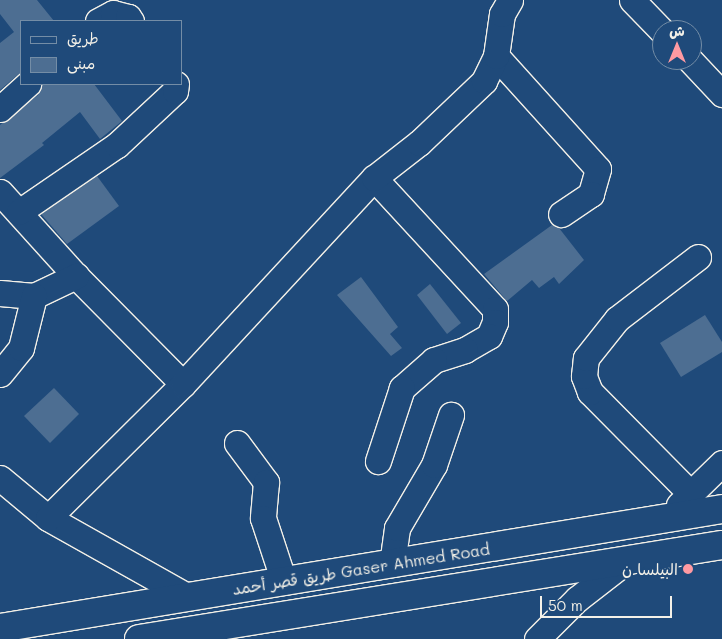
<!DOCTYPE html>
<meta charset="utf-8">
<style>
body{margin:0}
#map{position:relative;width:722px;height:639px;overflow:hidden;background:#1f4a7a;font-family:Mali,"Playpen Sans Arabic",sans-serif}
div>[style]{position:absolute}
[style*='--x']{left:calc(var(--x)*1px);top:calc(var(--y)*1px);width:calc(var(--w)*1px);rotate:calc(var(--a)*1deg)}
.building>*{inset:0;background:#4d6e92}
.roads{filter:drop-shadow(1px 0 #f4f1e8) drop-shadow(-1px 0 #f4f1e8) drop-shadow(0 1px #f4f1e8) drop-shadow(0 -1px #f4f1e8)}
.minor>*{height:25px;margin:-12.5px;padding:0 12.5px;transform-origin:12.5px;border-radius:12.5px;background:#1f4a7a}
.major>*{height:28px;margin:-14px;padding:0 14px;transform-origin:14px;border-radius:14px;background:#1f4a7a}
.dots>*{width:14px;height:14px;translate:-50% -50%;box-sizing:border-box;border:2px solid #1f4a7a;border-radius:50%}
span{translate:-50% -50%;white-space:nowrap;text-align:center;line-height:1.15;-webkit-text-stroke:4px #1f4a7a;paint-order:stroke}
.street-label{font-size:16px;color:#f4f1e8}
.poi-label{font-size:16px;color:#f4f1e8}
.right{translate:-100% -50%;text-align:right}
.legend{position:absolute;left:20px;top:20px;width:162px;height:65px;box-sizing:border-box;background:#1f4a7a;border:1px solid #748da6;margin:0;padding:6px 9px;list-style:none;font-size:15px;color:#f4f1e8}
.legend li{display:flex;align-items:center;gap:10px;height:25px}
.legend b{width:25px;border:1px solid #748da6}
.north{position:absolute;left:652px;top:20px;width:50px;height:50px;box-sizing:border-box;background:#1f4a7a;border:1px solid #748da6;border-radius:50%;rotate:0deg;font-size:14px;font-weight:700;line-height:20px;text-align:center;color:#f4f1e8}
.north::after{content:'';display:block;margin:auto;width:18px;height:22px;background:#ff9aa2;clip-path:polygon(50% 0,100% 100%,50% 72%,0 100%)}
.scale{position:absolute;left:540px;top:596px;width:132px;height:22px;box-sizing:border-box;border:2px solid #f4f1e8;border-top:0;padding-left:6px;font-size:15px;line-height:18px;white-space:nowrap;color:#f4f1e8;-webkit-text-stroke:4px #1f4a7a;paint-order:stroke}
</style>
<div id="map">
<div class="building">
<div style="clip-path:polygon(0 0,37px 0,54px 21px,21px 21px,21px 72px,0 90px,0 43px,14px 32px,0 14px)"></div>
<div style="clip-path:polygon(42px 84px,94px 84px,122px 121px,100px 139px,80px 112px,42px 143px,44px 145px,0 178px,0 125px,38px 95px)"></div>
<div style="clip-path:polygon(97px 176px,119px 206px,67px 244px,41px 214px)"></div>
<div style="clip-path:polygon(552px 225px,559px 228px,584px 260px,559px 284px,554px 277px,539px 288px,532px 280px,507px 301px,484px 274px)"></div>
<div style="clip-path:polygon(361px 277px,398px 327px,390px 334px,402px 348px,391px 356px,337px 295px)"></div>
<div style="clip-path:polygon(430px 284px,461px 323px,447px 334px,417px 295px)"></div>
<div style="clip-path:polygon(705px 315px,722px 342px,722px 352px,681px 377px,660px 343px)"></div>
<div style="clip-path:polygon(54px 388px,79px 414px,50px 443px,24px 416px)"></div>
</div>
<div class="roads">
<div class="minor">
<div style="--x:632;--y:0;--w:43;--a:45.9"></div>
<div style="--x:98;--y:21;--w:17;--a:-28"></div>
<div style="--x:113;--y:13;--w:16;--a:15"></div>
<div style="--x:128;--y:17;--w:5;--a:53"></div>
<div style="--x:496;--y:56;--w:152;--a:47.9"></div>
<div style="--x:598;--y:169;--w:26;--a:106"></div>
<div style="--x:591;--y:194;--w:36;--a:146"></div>
<div style="--x:690;--y:60;--w:47;--a:46.7"></div>
<div style="--x:0;--y:109;--w:38;--a:-42"></div>
<div style="--x:374;--y:178;--w:178;--a:47.3"></div>
<div style="--x:495;--y:309;--w:13;--a:90"></div>
<div style="--x:495;--y:322;--w:15;--a:113"></div>
<div style="--x:489;--y:336;--w:28;--a:150"></div>
<div style="--x:465;--y:350;--w:33;--a:162"></div>
<div style="--x:434;--y:360;--w:43;--a:138.8"></div>
<div style="--x:402;--y:388;--w:77;--a:108.2"></div>
<div style="--x:0;--y:192;--w:113;--a:47.9"></div>
<div style="--x:76;--y:276;--w:152;--a:45.3"></div>
<div style="--x:19;--y:212;--w:119;--a:-34.4"></div>
<div style="--x:117;--y:145;--w:79;--a:-43"></div>
<div style="--x:175;--y:91;--w:7;--a:-82"></div>
<div style="--x:0;--y:293;--w:34;--a:5"></div>
<div style="--x:34;--y:296;--w:47;--a:-25.5"></div>
<div style="--x:0;--y:374;--w:33;--a:-51"></div>
<div style="--x:21;--y:348;--w:54;--a:-76"></div>
<div style="--x:237;--y:443;--w:49;--a:53.4"></div>
<div style="--x:266;--y:482;--w:36;--a:95"></div>
<div style="--x:263;--y:518;--w:67;--a:71.8"></div>
<div style="--x:0;--y:478;--w:62;--a:39.8"></div>
<div style="--x:48;--y:518;--w:162;--a:29.3"></div>
<div style="--x:691;--y:494;--w:144;--a:-134.7"></div>
<div style="--x:590;--y:392;--w:17;--a:-111"></div>
<div style="--x:584;--y:376;--w:18;--a:-84"></div>
<div style="--x:586;--y:358;--w:50;--a:-51.5"></div>
<div style="--x:617;--y:319;--w:102;--a:-37.4"></div>
<div style="--x:679;--y:505;--w:60;--a:-44.3"></div>
<div style="--x:48;--y:518;--w:190;--a:-44.8"></div>
<div style="--x:183;--y:384;--w:281;--a:-47.2"></div>
<div style="--x:374;--y:178;--w:57;--a:-37.9"></div>
<div style="--x:419;--y:143;--w:90;--a:-43.6"></div>
<div style="--x:484;--y:81;--w:28;--a:-64"></div>
<div style="--x:496;--y:56;--w:42;--a:-81.9"></div>
<div style="--x:502;--y:14;--w:16;--a:-60"></div>
<div style="--x:392;--y:564;--w:36;--a:-82"></div>
<div style="--x:397;--y:528;--w:73;--a:-59.6"></div>
<div style="--x:434;--y:465;--w:53;--a:-71.2"></div>
<div style="--x:537;--y:639;--w:57;--a:-45"></div>
<div style="--x:577;--y:599;--w:62;--a:-37.8"></div>
</div>
<div class="major">
<div style="--x:0;--y:628;--w:732;--a:-9.36"></div>
<div style="--x:139;--y:639;--w:591;--a:-9.16"></div>
</div>
</div>
<div class="dots">
<div style="left:688px;top:569px;background:#ff9aa2"></div>
</div>
<div class="street-label">
<span style="left:361px;top:569px;rotate:-9deg">طريق قصر أحمد Gaser Ahmed Road</span>
</div>
<div class="poi-label">
<span class="right" style="left:678px;top:569px">البيلسا ن</span>
</div>
<ul class="legend">
<li><b style="height:6px;background:#1f4a7a"></b>طريق</li>
<li><b style="height:14px;background:#4d6e92"></b>مبنى</li>
</ul>
<div class="north">ش</div>
<div class="scale">50 m</div>
</div>
